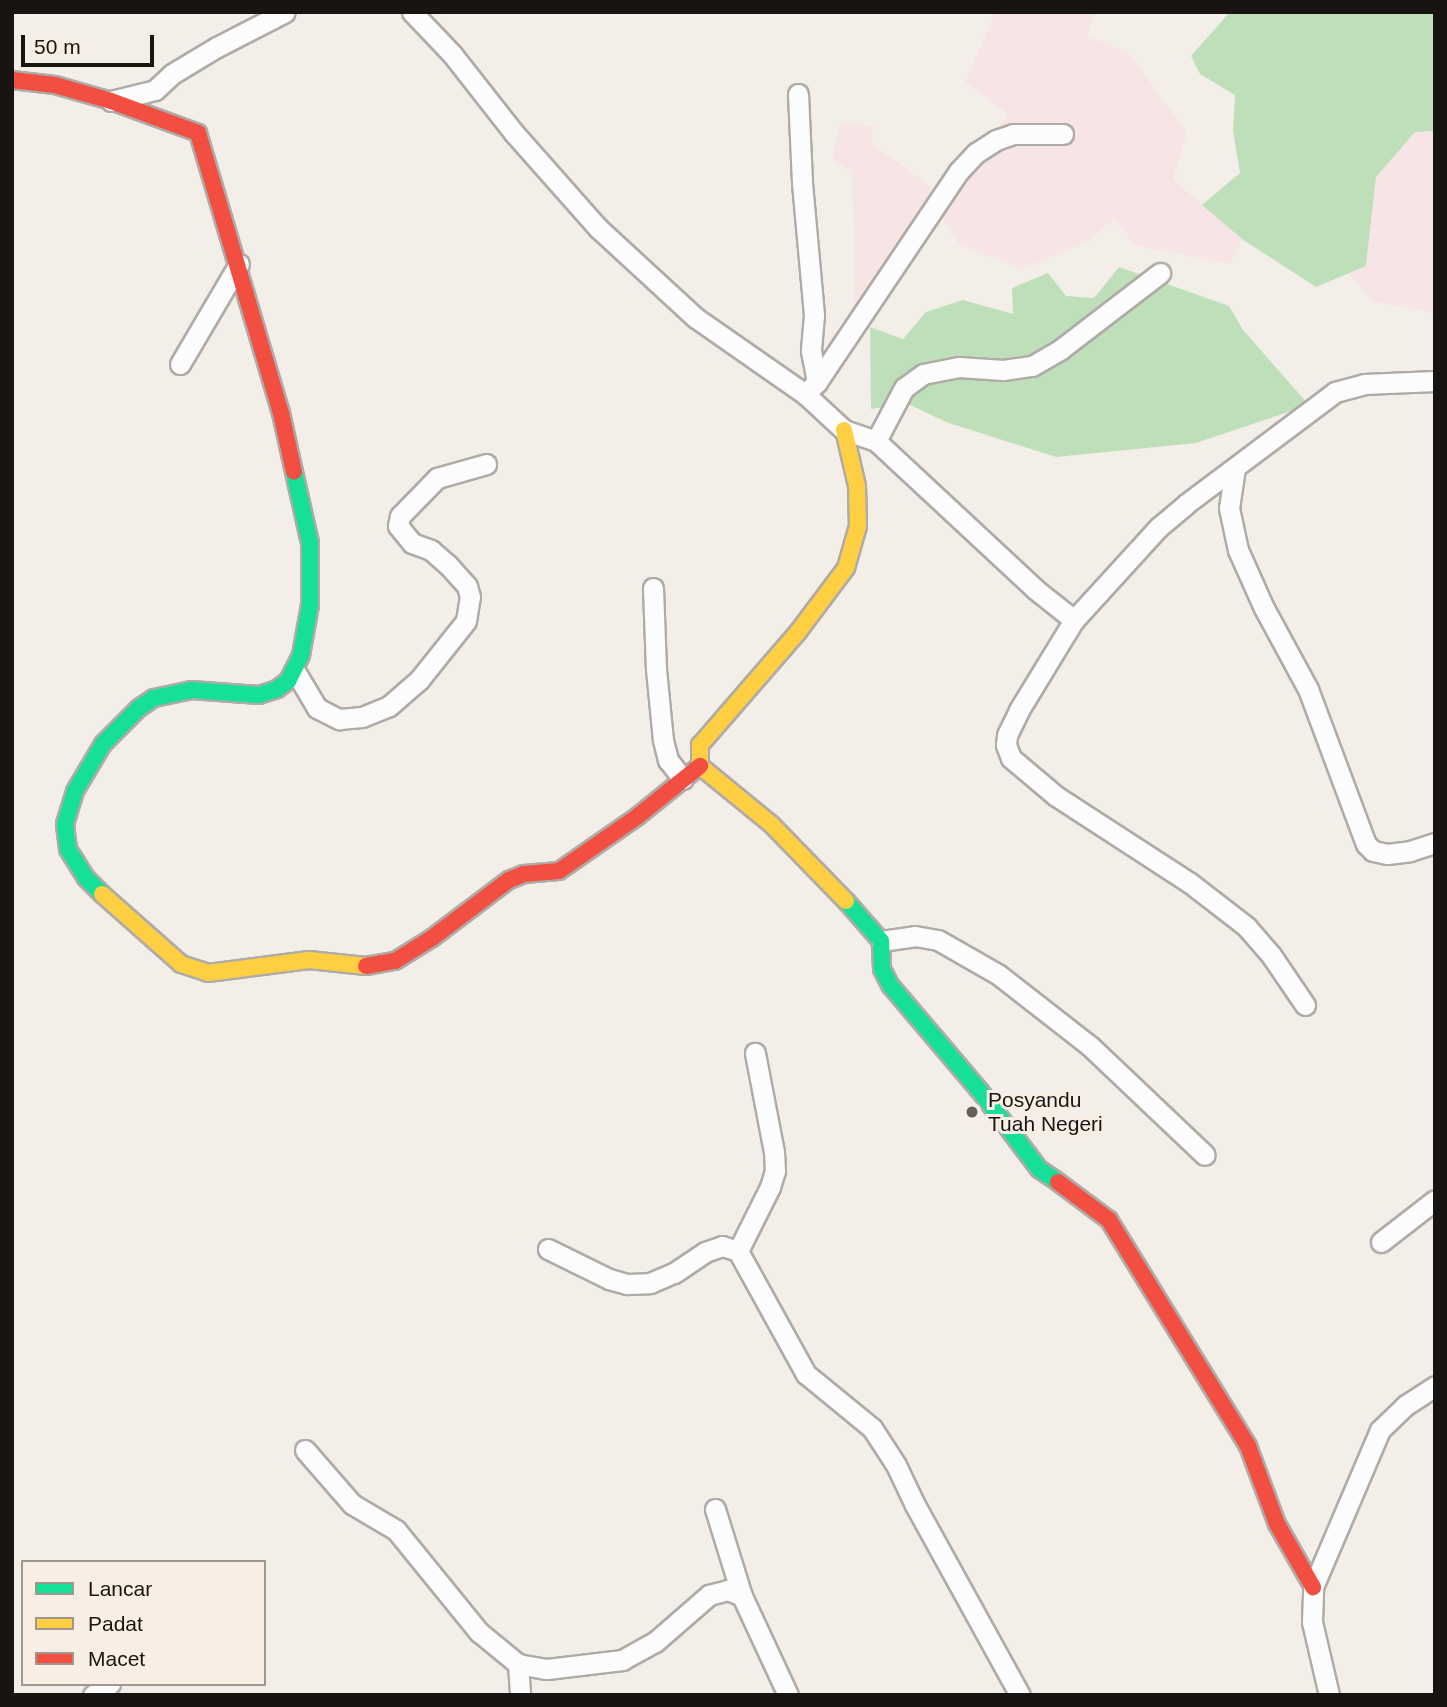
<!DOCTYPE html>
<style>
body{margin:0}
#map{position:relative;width:1447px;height:1707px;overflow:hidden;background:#f4eee8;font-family:Arial,sans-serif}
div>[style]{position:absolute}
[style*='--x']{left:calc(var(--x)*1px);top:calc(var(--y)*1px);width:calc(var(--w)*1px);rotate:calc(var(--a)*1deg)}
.industrial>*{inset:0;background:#f7e5e5}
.green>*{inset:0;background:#bfdfbb}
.roads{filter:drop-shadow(2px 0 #afaba7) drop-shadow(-2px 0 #afaba7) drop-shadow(0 2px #afaba7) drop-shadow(0 -2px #afaba7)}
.street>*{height:19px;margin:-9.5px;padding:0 9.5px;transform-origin:9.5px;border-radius:9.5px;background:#fdfcfc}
.fast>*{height:16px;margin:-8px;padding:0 8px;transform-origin:8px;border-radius:8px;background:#16e098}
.slow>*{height:16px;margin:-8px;padding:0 8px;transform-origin:8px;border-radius:8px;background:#ffcf43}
.jam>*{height:16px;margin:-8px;padding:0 8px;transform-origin:8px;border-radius:8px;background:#f24e42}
.dots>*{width:19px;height:19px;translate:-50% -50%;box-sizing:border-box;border:4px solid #f9eee3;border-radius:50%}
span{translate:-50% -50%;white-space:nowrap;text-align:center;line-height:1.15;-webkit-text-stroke:6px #f9eee3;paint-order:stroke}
.poi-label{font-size:21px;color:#181411}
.left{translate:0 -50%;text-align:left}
.frame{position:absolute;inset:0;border:14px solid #181411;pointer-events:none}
.legend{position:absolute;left:21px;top:1560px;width:245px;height:126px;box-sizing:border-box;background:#f9eee3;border:2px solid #9f978f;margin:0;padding:9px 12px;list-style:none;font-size:21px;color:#181411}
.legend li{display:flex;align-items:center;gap:14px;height:35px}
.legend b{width:35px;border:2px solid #9f978f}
.scale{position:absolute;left:21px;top:35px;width:133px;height:32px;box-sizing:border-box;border:4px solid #181411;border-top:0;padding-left:9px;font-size:21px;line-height:24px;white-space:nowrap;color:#181411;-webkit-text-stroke:5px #f9eee3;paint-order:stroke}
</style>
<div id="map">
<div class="industrial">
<div style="clip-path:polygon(996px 12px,1095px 12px,1087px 36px,1129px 53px,1187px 133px,1173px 179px,1242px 239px,1230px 264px,1134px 245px,1115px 218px,1087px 242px,1021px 269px,959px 244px,940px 214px,855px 313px,852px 171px,832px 160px,841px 122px,873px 126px,872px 144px,936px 190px,970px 142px,1000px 125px,1008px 114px,965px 82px)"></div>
<div style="clip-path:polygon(1435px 131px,1435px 313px,1372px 301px,1349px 273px,1366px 266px,1376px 177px,1415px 132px)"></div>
</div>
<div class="green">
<div style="clip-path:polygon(1230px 12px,1435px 12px,1435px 131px,1415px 132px,1376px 177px,1366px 266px,1316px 287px,1242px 239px,1202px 205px,1240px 173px,1233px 131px,1235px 95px,1200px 74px,1191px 56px)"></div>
<div style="clip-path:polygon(1119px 267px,1229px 306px,1243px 330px,1309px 405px,1196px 443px,1056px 457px,946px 422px,906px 403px,871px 409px,870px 327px,903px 339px,926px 312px,963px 300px,1013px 314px,1012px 288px,1048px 273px,1066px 296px,1094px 298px)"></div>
</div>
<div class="roads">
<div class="street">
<div style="--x:412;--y:12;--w:58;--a:46.4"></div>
<div style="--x:452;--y:54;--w:100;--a:51.9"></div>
<div style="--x:514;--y:133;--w:127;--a:48.5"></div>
<div style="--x:598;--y:228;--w:133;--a:42.6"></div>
<div style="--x:696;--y:318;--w:133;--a:34.9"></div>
<div style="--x:805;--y:394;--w:53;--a:42.7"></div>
<div style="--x:844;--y:430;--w:34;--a:19"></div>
<div style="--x:876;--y:441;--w:217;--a:42.9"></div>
<div style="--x:1035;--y:589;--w:50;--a:38.5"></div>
<div style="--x:798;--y:94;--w:89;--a:87.4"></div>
<div style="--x:802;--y:183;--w:133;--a:84.8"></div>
<div style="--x:814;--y:315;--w:36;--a:95"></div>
<div style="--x:811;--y:351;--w:32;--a:79"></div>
<div style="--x:111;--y:101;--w:45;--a:-14"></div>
<div style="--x:155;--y:90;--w:23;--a:-43"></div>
<div style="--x:172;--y:74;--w:52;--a:-31"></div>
<div style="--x:217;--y:47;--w:76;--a:-27.2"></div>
<div style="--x:180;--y:364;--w:116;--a:-59.5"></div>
<div style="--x:805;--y:394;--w:17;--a:-45"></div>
<div style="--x:817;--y:382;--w:254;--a:-56.1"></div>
<div style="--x:959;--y:171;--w:25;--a:-47"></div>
<div style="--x:976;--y:153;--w:24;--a:-33"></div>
<div style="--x:996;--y:140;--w:18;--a:-19"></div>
<div style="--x:1013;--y:134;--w:50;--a:0"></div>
<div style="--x:876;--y:441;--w:60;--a:-62.2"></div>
<div style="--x:904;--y:388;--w:24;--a:-36"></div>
<div style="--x:923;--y:374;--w:37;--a:-11"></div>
<div style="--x:959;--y:367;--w:44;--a:3.9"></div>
<div style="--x:1003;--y:370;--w:29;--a:-8"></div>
<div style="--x:1032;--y:366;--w:34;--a:-30"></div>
<div style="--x:1061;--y:349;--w:125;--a:-37.5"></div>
<div style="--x:1235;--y:468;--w:40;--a:98.5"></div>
<div style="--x:1229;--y:508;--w:43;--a:77.9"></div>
<div style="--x:1238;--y:550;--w:64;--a:65.9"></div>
<div style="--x:1264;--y:608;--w:92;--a:61.5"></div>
<div style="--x:1308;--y:689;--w:165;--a:69.5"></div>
<div style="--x:1366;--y:844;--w:10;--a:45"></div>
<div style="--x:1373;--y:851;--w:14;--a:12"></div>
<div style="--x:1387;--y:854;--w:23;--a:-7"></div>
<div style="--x:1410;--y:851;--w:26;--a:-18"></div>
<div style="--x:653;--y:588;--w:81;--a:87.9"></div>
<div style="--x:656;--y:669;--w:71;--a:84.4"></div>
<div style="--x:663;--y:740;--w:21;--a:76"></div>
<div style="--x:668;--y:760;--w:24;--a:52"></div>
<div style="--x:295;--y:671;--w:43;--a:59.3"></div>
<div style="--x:317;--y:708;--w:25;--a:27"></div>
<div style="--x:339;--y:719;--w:23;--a:-5"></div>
<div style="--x:362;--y:717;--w:29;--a:-22"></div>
<div style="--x:389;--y:706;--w:40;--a:-41"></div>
<div style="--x:419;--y:680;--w:75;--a:-51.5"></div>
<div style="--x:466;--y:621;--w:24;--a:-81"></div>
<div style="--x:470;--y:597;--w:11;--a:-105"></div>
<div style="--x:467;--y:586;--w:28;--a:-132"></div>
<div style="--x:448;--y:565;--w:23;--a:-139"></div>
<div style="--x:431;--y:550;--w:20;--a:-160"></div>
<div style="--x:412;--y:543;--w:22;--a:-129"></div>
<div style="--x:398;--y:526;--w:10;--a:-79"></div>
<div style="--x:400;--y:516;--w:53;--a:-45.8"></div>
<div style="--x:437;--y:478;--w:51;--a:-15.9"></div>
<div style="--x:881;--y:941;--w:34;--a:-8"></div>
<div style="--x:915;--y:936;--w:23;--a:10"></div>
<div style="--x:938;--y:940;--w:70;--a:29.8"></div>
<div style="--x:999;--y:975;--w:115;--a:38"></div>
<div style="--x:1090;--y:1046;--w:158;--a:43.5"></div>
<div style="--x:1305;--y:1005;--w:60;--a:-124.2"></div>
<div style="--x:1271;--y:955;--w:37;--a:-131"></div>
<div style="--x:1247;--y:927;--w:72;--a:-142.3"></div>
<div style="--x:1190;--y:883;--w:160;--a:-147"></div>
<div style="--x:1056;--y:796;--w:59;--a:-139.8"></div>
<div style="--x:1011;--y:758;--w:14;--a:-111"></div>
<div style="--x:1006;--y:745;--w:10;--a:-84"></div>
<div style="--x:1007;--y:735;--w:28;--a:-64"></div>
<div style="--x:1019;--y:710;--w:105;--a:-58.6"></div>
<div style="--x:1074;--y:620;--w:126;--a:-47.6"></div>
<div style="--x:1159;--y:527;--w:35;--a:-40"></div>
<div style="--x:1186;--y:504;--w:186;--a:-36.9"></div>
<div style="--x:1335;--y:392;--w:30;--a:-15"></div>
<div style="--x:1364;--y:384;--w:71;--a:-2.4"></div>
<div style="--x:1381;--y:1242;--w:68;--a:-37.9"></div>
<div style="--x:548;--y:1249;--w:68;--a:26.2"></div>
<div style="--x:609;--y:1279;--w:19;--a:16"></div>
<div style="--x:627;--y:1284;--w:23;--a:-2"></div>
<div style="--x:650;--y:1283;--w:26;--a:-23"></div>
<div style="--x:674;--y:1273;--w:37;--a:-34"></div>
<div style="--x:705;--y:1252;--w:18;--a:-19"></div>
<div style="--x:722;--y:1246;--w:17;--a:17"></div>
<div style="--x:738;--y:1251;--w:141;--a:61.1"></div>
<div style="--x:806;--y:1374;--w:85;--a:39.3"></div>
<div style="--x:872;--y:1428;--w:44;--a:57"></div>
<div style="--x:896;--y:1465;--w:44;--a:64.6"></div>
<div style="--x:915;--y:1505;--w:217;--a:61.1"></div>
<div style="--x:738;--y:1251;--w:72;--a:-63.4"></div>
<div style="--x:770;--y:1187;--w:17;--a:-73"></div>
<div style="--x:775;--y:1171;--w:19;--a:-93"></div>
<div style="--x:774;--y:1152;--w:101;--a:-100.9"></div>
<div style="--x:305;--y:1450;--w:72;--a:49"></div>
<div style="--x:352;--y:1504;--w:51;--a:30.6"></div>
<div style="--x:396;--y:1530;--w:132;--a:50.9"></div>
<div style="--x:479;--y:1632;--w:50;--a:39.4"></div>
<div style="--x:518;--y:1664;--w:29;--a:10"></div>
<div style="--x:547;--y:1669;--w:76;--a:-6.8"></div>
<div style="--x:622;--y:1660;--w:38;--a:-29"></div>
<div style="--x:655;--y:1642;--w:72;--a:-41"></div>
<div style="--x:709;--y:1595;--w:20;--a:-15"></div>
<div style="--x:728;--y:1590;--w:15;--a:23"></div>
<div style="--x:742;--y:1596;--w:109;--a:65.1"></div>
<div style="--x:715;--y:1509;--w:91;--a:72.8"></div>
<div style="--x:518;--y:1664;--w:31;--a:86"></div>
<div style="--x:93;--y:1695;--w:20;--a:-33"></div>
<div style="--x:1329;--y:1695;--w:75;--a:-103.1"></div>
<div style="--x:1312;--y:1622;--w:35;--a:-88"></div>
<div style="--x:1313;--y:1587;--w:171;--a:-66.9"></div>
<div style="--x:1380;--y:1430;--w:36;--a:-44"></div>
<div style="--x:1406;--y:1405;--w:35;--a:-33"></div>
</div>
<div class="fast">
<div style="--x:102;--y:894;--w:23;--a:-135"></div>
<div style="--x:86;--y:878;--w:34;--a:-122"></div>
<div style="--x:68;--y:849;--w:25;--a:-97"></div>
<div style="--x:65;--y:824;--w:34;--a:-73"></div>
<div style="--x:75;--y:791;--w:55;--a:-59.2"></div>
<div style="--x:103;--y:744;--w:51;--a:-45"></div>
<div style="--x:139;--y:708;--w:18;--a:-34"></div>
<div style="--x:154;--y:698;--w:38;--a:-12"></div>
<div style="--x:191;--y:690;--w:68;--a:4.2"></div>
<div style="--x:259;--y:695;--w:19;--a:-18"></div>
<div style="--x:277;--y:689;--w:14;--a:-36"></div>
<div style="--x:288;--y:681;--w:29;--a:-63"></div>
<div style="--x:301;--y:655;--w:51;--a:-79.8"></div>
<div style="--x:310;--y:605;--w:62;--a:-90"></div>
<div style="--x:310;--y:543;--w:73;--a:-102.7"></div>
<div style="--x:846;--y:901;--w:53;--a:48.8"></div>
<div style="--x:881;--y:941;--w:28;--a:88"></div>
<div style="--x:882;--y:969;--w:18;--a:63"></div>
<div style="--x:890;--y:985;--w:139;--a:49.7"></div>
<div style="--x:980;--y:1091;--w:98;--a:52.9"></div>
<div style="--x:1039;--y:1169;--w:23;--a:34"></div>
</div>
<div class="slow">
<div style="--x:844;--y:430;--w:57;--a:76.9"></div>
<div style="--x:857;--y:486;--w:40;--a:88.6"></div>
<div style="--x:858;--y:526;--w:44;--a:105.9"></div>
<div style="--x:846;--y:568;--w:80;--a:126.9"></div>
<div style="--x:798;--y:632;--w:150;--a:130.9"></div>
<div style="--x:700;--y:745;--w:21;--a:90"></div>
<div style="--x:700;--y:766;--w:93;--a:39.3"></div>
<div style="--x:772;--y:825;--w:106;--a:45.8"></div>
<div style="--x:102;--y:894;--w:106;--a:41.5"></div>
<div style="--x:181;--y:964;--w:28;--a:18"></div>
<div style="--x:208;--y:973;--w:102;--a:-7.3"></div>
<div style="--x:309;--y:960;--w:57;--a:6"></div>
</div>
<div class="jam">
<div style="--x:12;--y:80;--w:43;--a:6.6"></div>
<div style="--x:55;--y:85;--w:58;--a:15.9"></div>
<div style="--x:111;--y:101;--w:93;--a:20.2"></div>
<div style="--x:198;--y:133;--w:292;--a:73.5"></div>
<div style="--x:281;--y:413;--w:60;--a:77.6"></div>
<div style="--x:366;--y:966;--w:29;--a:-10"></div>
<div style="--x:395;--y:961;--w:44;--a:-31.9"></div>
<div style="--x:432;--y:938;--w:96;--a:-37"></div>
<div style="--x:509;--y:880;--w:16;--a:-22"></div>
<div style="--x:524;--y:874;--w:35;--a:-5"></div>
<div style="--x:559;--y:871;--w:96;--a:-34.8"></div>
<div style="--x:638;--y:816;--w:80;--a:-38.9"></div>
<div style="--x:1058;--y:1182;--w:64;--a:36.7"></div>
<div style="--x:1109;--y:1220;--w:265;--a:58.4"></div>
<div style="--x:1248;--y:1446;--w:83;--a:69.6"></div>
<div style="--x:1277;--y:1524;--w:73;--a:60.3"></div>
</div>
</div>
<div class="dots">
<div style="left:972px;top:1112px;background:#65605c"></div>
</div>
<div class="poi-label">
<span class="left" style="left:988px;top:1112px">Posyandu<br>Tuah Negeri</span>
</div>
<div class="frame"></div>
<ul class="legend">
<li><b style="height:9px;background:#16e098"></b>Lancar</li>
<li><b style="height:9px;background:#ffcf43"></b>Padat</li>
<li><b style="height:9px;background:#f24e42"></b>Macet</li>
</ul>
<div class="scale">50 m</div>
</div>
